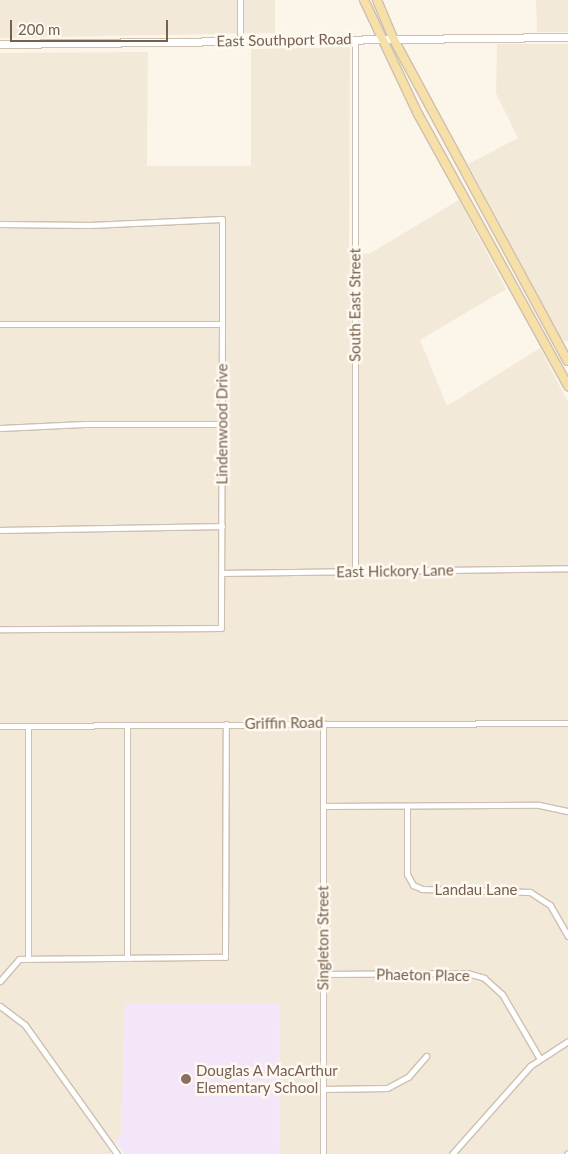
<!DOCTYPE html>
<style>
body{margin:0}
#map{position:relative;width:568px;height:1154px;overflow:hidden;background:#fcf6ea;font-family:Lato,sans-serif}
div>[style]{position:absolute}
[style*='--x']{left:calc(var(--x)*1px);top:calc(var(--y)*1px);width:calc(var(--w)*1px);rotate:calc(var(--a)*1deg)}
.residential>*{inset:0;background:#f3e9d9}
.education>*{inset:0;background:#f3e6f8}
.roads{filter:drop-shadow(1px 0 #cec0b0) drop-shadow(-1px 0 #cec0b0) drop-shadow(0 1px #cec0b0) drop-shadow(0 -1px #cec0b0)}
.minor>*{height:5px;margin:-2.5px;padding:0 2.5px;transform-origin:2.5px;border-radius:2.5px;background:#fff}
.secondary>*{height:7px;margin:-3.5px;padding:0 3.5px;transform-origin:3.5px;border-radius:3.5px;background:#fff}
.primary>*{height:8px;margin:-4px;padding:0 4px;transform-origin:4px;border-radius:4px;background:#f6e0a7}
.dots>*{width:14px;height:14px;translate:-50% -50%;box-sizing:border-box;border:2px solid #fefaf1;border-radius:50%}
span{translate:-50% -50%;white-space:nowrap;text-align:center;line-height:1.15;-webkit-text-stroke:5px #fefaf1;paint-order:stroke}
.street-label{font-size:15px;color:#76604e}
.education-label{font-size:15px;color:#785e54}
.left{translate:0 -50%;text-align:left}
.scale{position:absolute;left:10px;top:20px;width:158px;height:22px;box-sizing:border-box;border:2px solid #76604e;border-top:0;padding-left:6px;font-size:15px;line-height:18px;white-space:nowrap;color:#76604e;-webkit-text-stroke:4px #fefaf1;paint-order:stroke}
</style>
<div id="map">
<div class="residential">
<div style="clip-path:polygon(0 0,275px 0,275px 33px,0 38px)"></div>
<div style="clip-path:polygon(536px 0,568px 0,568px 32px,537px 32px)"></div>
<div style="clip-path:polygon(497px 44px,568px 44px,568px 341px,562px 341px,468px 164px,518px 138px,496px 93px)"></div>
<div style="clip-path:polygon(350px 47px,349px 253px,369px 254px,459px 200px,506px 289px,420px 340px,447px 406px,540px 348px,568px 402px,568px 1154px,280px 1154px,279px 1004px,125px 1004px,121px 1134px,110px 1154px,0 1154px,0 53px,148px 52px,147px 166px,251px 166px,251px 49px)"></div>
</div>
<div class="education">
<div style="clip-path:polygon(125px 1004px,279px 1004px,280px 1154px,124px 1154px,116px 1143px,121px 1134px)"></div>
</div>
<div class="roads">
<div class="minor">
<div style="--x:240;--y:0;--w:41;--a:90"></div>
<div style="--x:355;--y:39;--w:533;--a:90"></div>
<div style="--x:0;--y:224;--w:90;--a:0.6"></div>
<div style="--x:90;--y:225;--w:132;--a:-2.6"></div>
<div style="--x:222;--y:219;--w:105;--a:90"></div>
<div style="--x:222;--y:324;--w:304;--a:90.2"></div>
<div style="--x:221;--y:628;--w:221;--a:179.7"></div>
<div style="--x:0;--y:324;--w:222;--a:0"></div>
<div style="--x:0;--y:428;--w:84;--a:-2.7"></div>
<div style="--x:84;--y:424;--w:138;--a:0"></div>
<div style="--x:0;--y:530;--w:222;--a:-1"></div>
<div style="--x:222;--y:573;--w:346;--a:-0.8"></div>
<div style="--x:323;--y:723;--w:431;--a:90"></div>
<div style="--x:0;--y:726;--w:568;--a:-0.3"></div>
<div style="--x:323;--y:806;--w:216;--a:-0.3"></div>
<div style="--x:539;--y:805;--w:30;--a:12"></div>
<div style="--x:407;--y:806;--w:68;--a:90"></div>
<div style="--x:407;--y:874;--w:13;--a:61"></div>
<div style="--x:413;--y:885;--w:10;--a:24"></div>
<div style="--x:422;--y:889;--w:108;--a:1.6"></div>
<div style="--x:530;--y:892;--w:24;--a:33"></div>
<div style="--x:550;--y:905;--w:36;--a:60"></div>
<div style="--x:127;--y:958;--w:233;--a:-90"></div>
<div style="--x:28;--y:959;--w:233;--a:-90"></div>
<div style="--x:323;--y:974;--w:144;--a:-0.4"></div>
<div style="--x:467;--y:973;--w:18;--a:16"></div>
<div style="--x:484;--y:978;--w:24;--a:42"></div>
<div style="--x:502;--y:994;--w:75;--a:59.7"></div>
<div style="--x:0;--y:981;--w:29;--a:-49"></div>
<div style="--x:19;--y:959;--w:206;--a:-0.6"></div>
<div style="--x:225;--y:957;--w:233;--a:-89.8"></div>
<div style="--x:0;--y:1006;--w:31;--a:37"></div>
<div style="--x:25;--y:1025;--w:158;--a:54.5"></div>
<div style="--x:323;--y:1089;--w:64;--a:-0.9"></div>
<div style="--x:387;--y:1088;--w:24;--a:-28"></div>
<div style="--x:408;--y:1077;--w:28;--a:-49"></div>
<div style="--x:452;--y:1154;--w:118;--a:-48.4"></div>
<div style="--x:530;--y:1066;--w:45;--a:-33.3"></div>
<div style="--x:567;--y:1154;--w:1;--a:-45"></div>
</div>
<div class="secondary">
<div style="--x:0;--y:44;--w:568;--a:-0.71"></div>
</div>
<div class="primary">
<div style="--x:364;--y:0;--w:126;--a:64.7"></div>
<div style="--x:418;--y:114;--w:311;--a:61.1"></div>
<div style="--x:377;--y:0;--w:41;--a:67.2"></div>
<div style="--x:393;--y:38;--w:367;--a:61.6"></div>
</div>
</div>
<div class="dots">
<div style="left:186px;top:1079px;background:#8d6e63"></div>
</div>
<div class="street-label">
<span style="left:284px;top:40px;rotate:-1deg">East Southport Road</span>
<span style="left:355px;top:305px;rotate:-90deg">South East Street</span>
<span style="left:222px;top:424px;rotate:-90deg">Lindenwood Drive</span>
<span style="left:395px;top:571px;rotate:-1deg">East Hickory Lane</span>
<span style="left:284px;top:723px;rotate:-1deg">Griffin Road</span>
<span style="left:476px;top:890px">Landau Lane</span>
<span style="left:323px;top:938px;rotate:-90deg">Singleton Street</span>
<span style="left:423px;top:975px;rotate:1deg">Phaeton Place</span>
</div>
<div class="education-label">
<span class="left" style="left:196px;top:1079px">Douglas A MacArthur<br>Elementary School</span>
</div>
<div class="scale">200 m</div>
</div>
